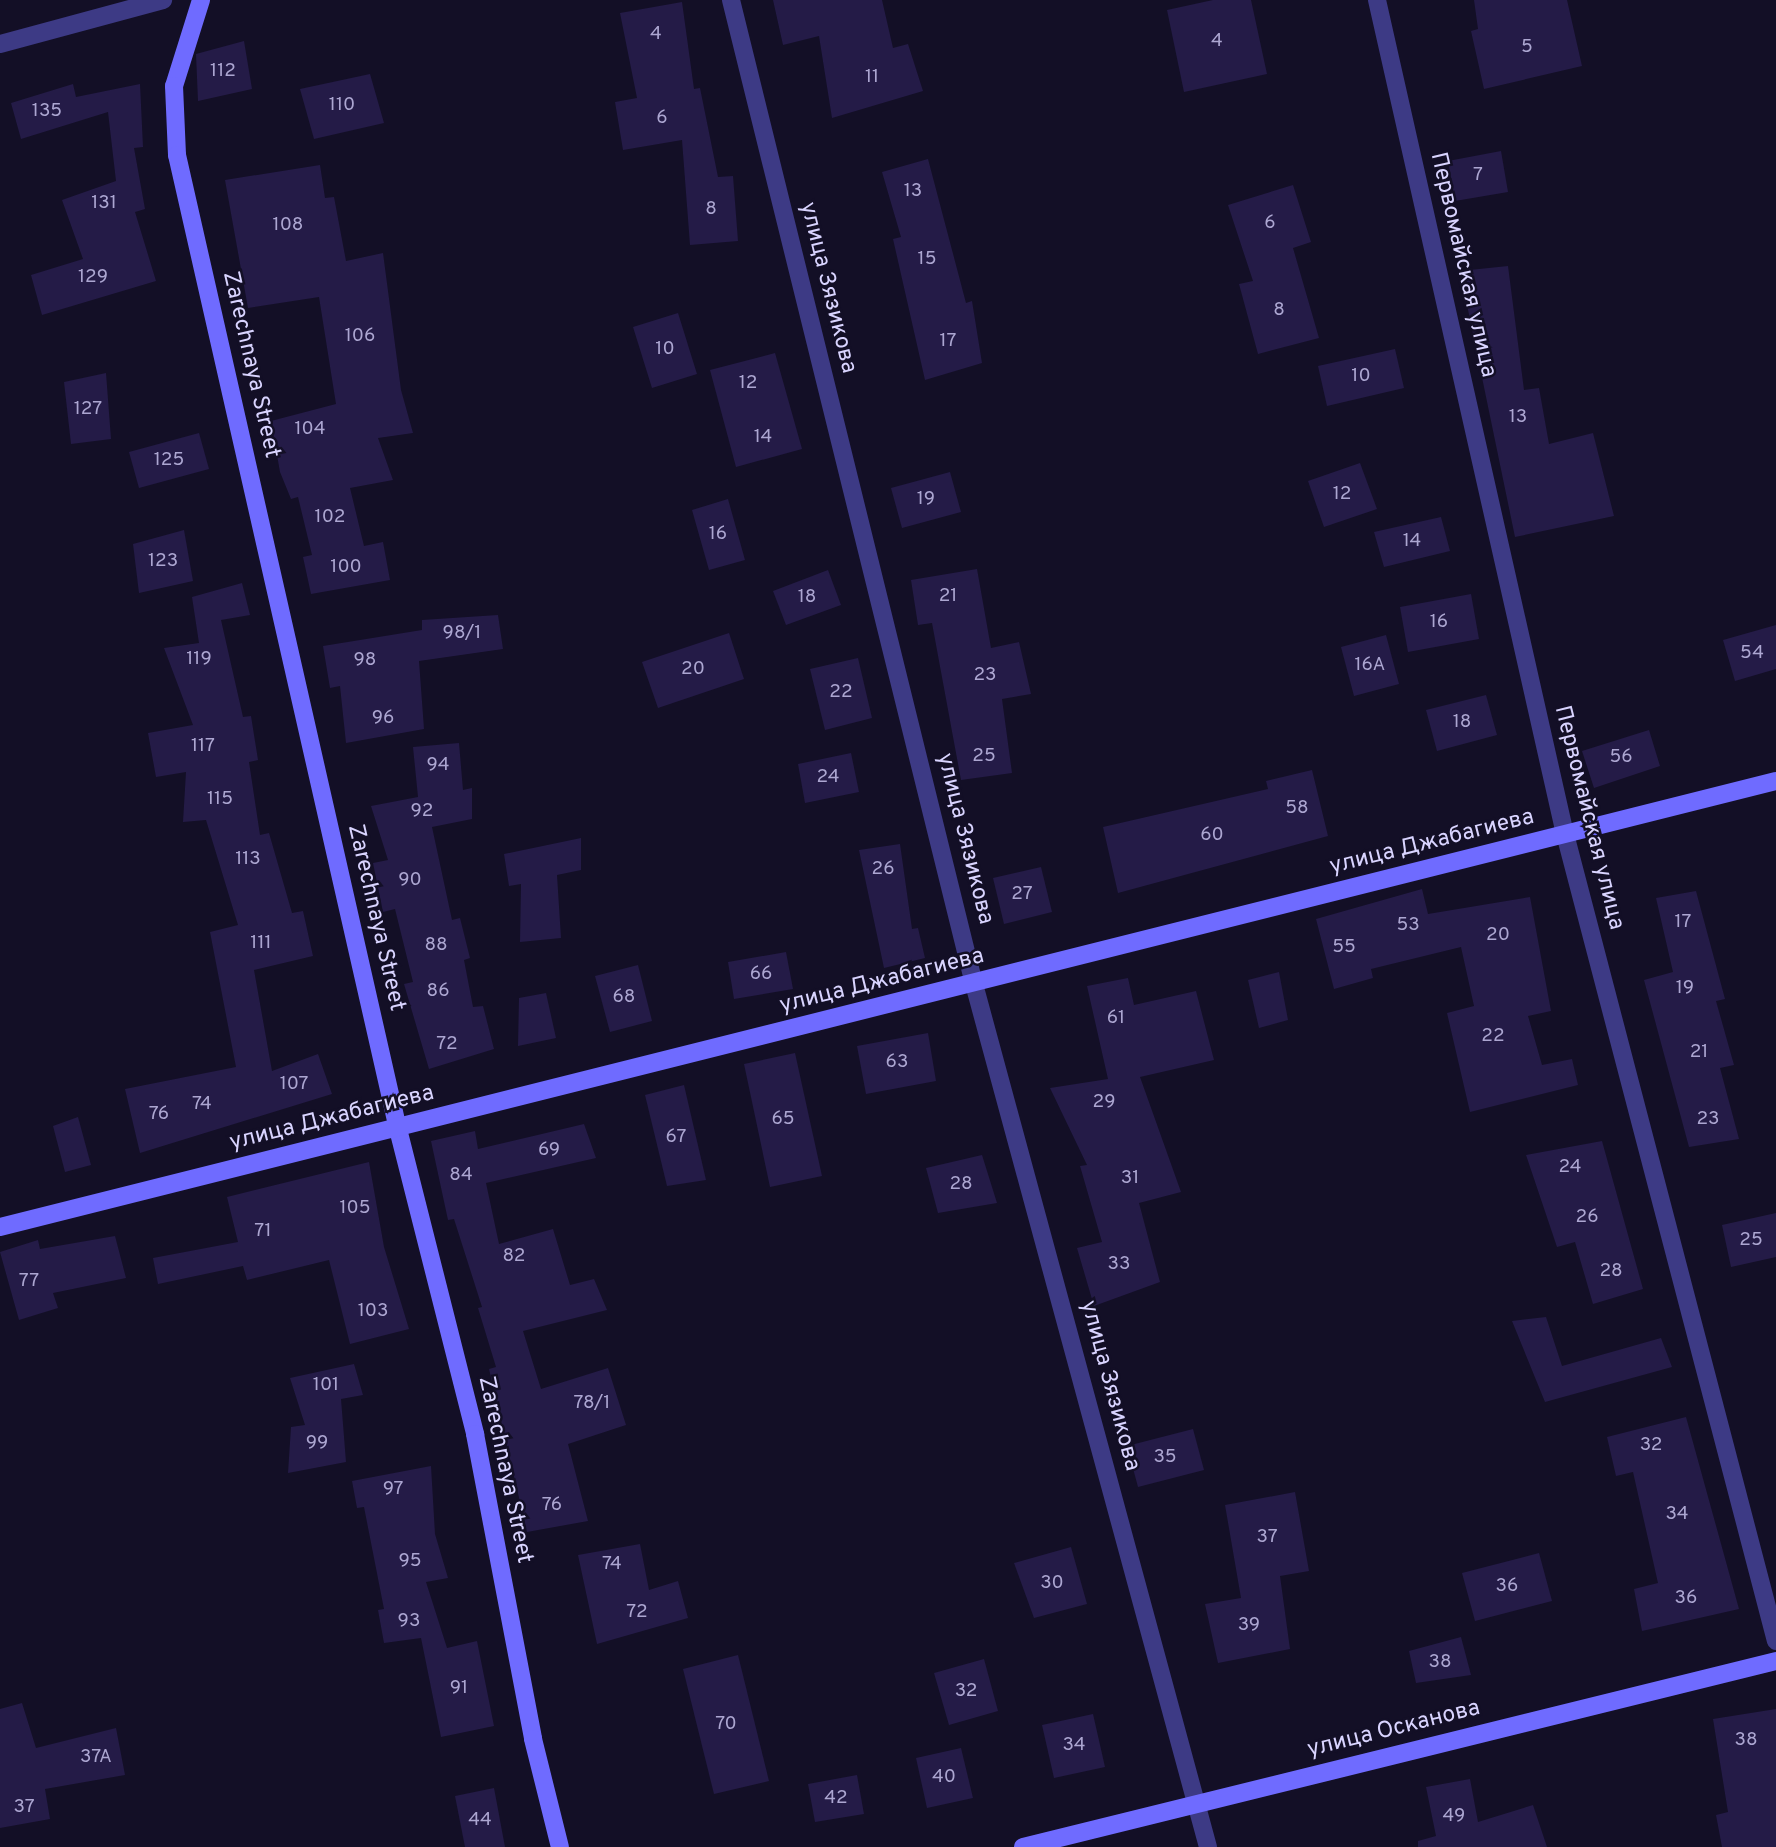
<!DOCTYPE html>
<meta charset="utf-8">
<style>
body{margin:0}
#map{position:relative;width:1776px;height:1847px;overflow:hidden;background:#130f26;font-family:Overpass,sans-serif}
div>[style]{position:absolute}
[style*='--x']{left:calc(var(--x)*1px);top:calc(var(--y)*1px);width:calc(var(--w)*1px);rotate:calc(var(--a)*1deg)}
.building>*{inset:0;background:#241b47}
.street>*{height:18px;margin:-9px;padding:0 9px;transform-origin:9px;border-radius:9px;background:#3d3a85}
.secondary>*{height:18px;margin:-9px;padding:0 9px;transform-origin:9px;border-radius:9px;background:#6f6bff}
span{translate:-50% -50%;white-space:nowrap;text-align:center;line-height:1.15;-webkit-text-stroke:5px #130f26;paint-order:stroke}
.number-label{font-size:19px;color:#aca6d1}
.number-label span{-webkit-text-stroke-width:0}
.street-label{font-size:23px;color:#d9d4ff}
</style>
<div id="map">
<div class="building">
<div style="clip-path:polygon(773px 0,882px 0,893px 48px,908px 44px,923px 91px,832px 118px,819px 36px,783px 45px)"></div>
<div style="clip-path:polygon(1213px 0,1251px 0,1267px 74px,1184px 92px,1167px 10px)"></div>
<div style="clip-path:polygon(1474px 0,1567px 0,1582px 66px,1484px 89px,1471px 31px,1478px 29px)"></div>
<div style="clip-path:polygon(682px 2px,694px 89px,700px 88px,718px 177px,733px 176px,738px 241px,690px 245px,682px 140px,623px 150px,615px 102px,637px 98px,620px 13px)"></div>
<div style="clip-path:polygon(244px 41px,252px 89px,198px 101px,196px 54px)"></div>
<div style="clip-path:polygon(370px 74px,384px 123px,314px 139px,300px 89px)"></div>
<div style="clip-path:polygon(73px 84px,76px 97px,140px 84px,143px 147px,134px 148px,145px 209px,135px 212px,156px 281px,42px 315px,31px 275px,83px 259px,62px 200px,116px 181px,108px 112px,21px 139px,11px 103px)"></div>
<div style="clip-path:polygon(1501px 151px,1508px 192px,1455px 201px,1448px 161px)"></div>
<div style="clip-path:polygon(928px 159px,966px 303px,972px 301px,982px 363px,925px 380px,893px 239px,901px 237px,882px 172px)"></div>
<div style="clip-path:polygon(320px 165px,325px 198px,334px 197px,346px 261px,383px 253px,401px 390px,413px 433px,378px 438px,393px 480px,350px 488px,364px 546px,383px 542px,390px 580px,311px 594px,303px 557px,312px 555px,298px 497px,291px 499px,280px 472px,271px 421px,336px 404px,319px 297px,248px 308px,225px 180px)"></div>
<div style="clip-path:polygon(1293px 185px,1311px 242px,1293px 248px,1319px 338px,1258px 354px,1239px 284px,1253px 281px,1228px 205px)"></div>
<div style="clip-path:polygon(1508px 266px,1524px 390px,1539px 388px,1549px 444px,1593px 433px,1614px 516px,1515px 537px,1460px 271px)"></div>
<div style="clip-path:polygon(678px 313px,697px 374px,652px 388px,633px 327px)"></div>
<div style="clip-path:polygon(1395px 349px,1404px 388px,1327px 406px,1318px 366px)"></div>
<div style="clip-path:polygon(775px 353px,802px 449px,736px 467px,710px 370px)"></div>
<div style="clip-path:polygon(106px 373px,111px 439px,71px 444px,64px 382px)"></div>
<div style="clip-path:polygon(199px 433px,209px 469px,139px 488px,129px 452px)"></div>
<div style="clip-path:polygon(1360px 463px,1377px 509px,1324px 527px,1308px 481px)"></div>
<div style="clip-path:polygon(950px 472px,961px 512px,902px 528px,891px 488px)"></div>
<div style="clip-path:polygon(728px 499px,745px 560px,709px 570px,692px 510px)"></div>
<div style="clip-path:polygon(1441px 517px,1450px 551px,1384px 567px,1374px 532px)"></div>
<div style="clip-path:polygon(184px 530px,193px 581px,139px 593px,133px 544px)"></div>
<div style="clip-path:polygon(977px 569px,991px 648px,1019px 642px,1031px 694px,1002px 699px,1012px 773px,961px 780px,932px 623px,918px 625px,911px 580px)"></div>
<div style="clip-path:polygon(828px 570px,841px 605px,786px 625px,773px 591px)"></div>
<div style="clip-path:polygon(242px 583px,250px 615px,221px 620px,243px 717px,251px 716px,258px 760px,249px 762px,260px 835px,269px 833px,292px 913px,303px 911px,313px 956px,254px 970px,272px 1071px,318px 1054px,332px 1094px,140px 1153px,125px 1089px,236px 1067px,210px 932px,238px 925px,206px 820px,183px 822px,186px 772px,156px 777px,148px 733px,193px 725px,164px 648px,199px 643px,192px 597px)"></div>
<div style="clip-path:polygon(1471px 594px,1479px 639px,1408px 652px,1400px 607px)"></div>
<div style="clip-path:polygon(498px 615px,503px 649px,419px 661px,424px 729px,346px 743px,340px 686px,330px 688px,323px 646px,422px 630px,422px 620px)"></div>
<div style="clip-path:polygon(1776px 625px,1776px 669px,1735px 681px,1723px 640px)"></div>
<div style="clip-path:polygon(729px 633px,744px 679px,658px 708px,642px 662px)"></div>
<div style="clip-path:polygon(1386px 635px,1399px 684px,1354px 696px,1341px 647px)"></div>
<div style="clip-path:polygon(858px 658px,872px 718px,825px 730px,810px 669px)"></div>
<div style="clip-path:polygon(1486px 695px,1497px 735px,1437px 751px,1426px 710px)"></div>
<div style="clip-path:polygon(1649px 730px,1660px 766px,1594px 788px,1582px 751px)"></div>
<div style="clip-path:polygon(459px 743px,463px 790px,472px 788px,472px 819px,432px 827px,452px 920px,460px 918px,470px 958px,464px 960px,473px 1007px,483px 1006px,494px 1049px,429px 1069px,404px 984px,413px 982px,395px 909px,383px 912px,373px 863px,388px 860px,371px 806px,418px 797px,413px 747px)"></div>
<div style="clip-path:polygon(851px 753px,859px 792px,805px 803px,798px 764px)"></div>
<div style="clip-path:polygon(1312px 770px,1328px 836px,1118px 893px,1103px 827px,1268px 789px,1266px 781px)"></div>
<div style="clip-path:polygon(581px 838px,581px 870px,557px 875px,561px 938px,520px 942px,521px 884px,509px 886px,504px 854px)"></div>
<div style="clip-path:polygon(900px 844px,912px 929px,918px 928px,925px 958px,884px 968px,859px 850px)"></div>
<div style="clip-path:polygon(1041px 867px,1052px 912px,1004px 924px,993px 878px)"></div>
<div style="clip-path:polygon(1422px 889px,1428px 914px,1530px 897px,1551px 1011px,1528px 1016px,1542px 1065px,1572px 1059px,1578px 1085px,1470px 1112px,1447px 1013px,1474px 1006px,1461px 947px,1371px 969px,1373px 978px,1334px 989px,1316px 919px)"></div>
<div style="clip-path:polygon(1696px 891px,1725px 999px,1716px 1001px,1734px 1065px,1720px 1068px,1739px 1139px,1689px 1147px,1644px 980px,1673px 972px,1656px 898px)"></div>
<div style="clip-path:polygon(786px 952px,793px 989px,734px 999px,728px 962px)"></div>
<div style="clip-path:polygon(638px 965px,652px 1021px,610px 1032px,595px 976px)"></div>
<div style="clip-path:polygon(1279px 972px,1288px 1020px,1259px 1028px,1248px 980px)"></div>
<div style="clip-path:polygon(1128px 978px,1134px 1005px,1196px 991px,1214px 1060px,1140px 1077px,1181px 1192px,1139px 1203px,1160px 1282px,1094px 1306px,1077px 1248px,1102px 1242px,1080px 1166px,1087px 1165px,1050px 1088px,1108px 1079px,1087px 986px)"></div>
<div style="clip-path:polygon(546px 993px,556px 1038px,518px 1046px,519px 998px)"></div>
<div style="clip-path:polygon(928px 1033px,936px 1081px,866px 1094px,857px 1046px)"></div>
<div style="clip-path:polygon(795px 1053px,822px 1176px,770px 1187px,744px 1064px)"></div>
<div style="clip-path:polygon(684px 1085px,706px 1180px,667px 1186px,645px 1095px)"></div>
<div style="clip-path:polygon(78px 1117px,91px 1165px,65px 1172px,53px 1126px)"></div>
<div style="clip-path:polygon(584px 1124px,596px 1158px,486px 1183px,499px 1244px,553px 1229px,570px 1285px,594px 1279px,607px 1310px,523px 1331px,541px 1389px,608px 1368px,626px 1425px,568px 1444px,588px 1521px,527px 1532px,489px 1369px,496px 1367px,478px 1308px,482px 1307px,454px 1219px,448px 1220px,431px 1141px,475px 1131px,478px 1149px)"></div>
<div style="clip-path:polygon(1602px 1141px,1643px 1289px,1593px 1304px,1575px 1242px,1557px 1247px,1526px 1155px)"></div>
<div style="clip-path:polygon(982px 1155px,997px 1203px,938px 1213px,926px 1168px)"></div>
<div style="clip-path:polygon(369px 1162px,384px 1247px,409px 1329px,350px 1344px,329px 1260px,247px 1280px,243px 1266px,158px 1284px,153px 1258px,238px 1242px,227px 1197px)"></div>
<div style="clip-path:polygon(1776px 1213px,1776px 1257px,1731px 1267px,1722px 1225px)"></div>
<div style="clip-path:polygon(115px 1236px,126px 1278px,53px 1293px,58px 1308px,19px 1320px,0 1252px,38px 1240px,40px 1249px)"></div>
<div style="clip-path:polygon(1546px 1317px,1562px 1366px,1661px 1338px,1672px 1367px,1545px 1402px,1512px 1321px)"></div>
<div style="clip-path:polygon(354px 1364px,363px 1395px,341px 1399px,346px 1462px,288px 1473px,291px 1427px,305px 1425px,290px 1378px)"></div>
<div style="clip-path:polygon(1686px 1417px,1739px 1609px,1642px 1631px,1634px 1589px,1658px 1583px,1633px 1472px,1616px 1476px,1607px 1437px)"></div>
<div style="clip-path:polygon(1193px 1429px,1204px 1470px,1138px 1487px,1127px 1446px)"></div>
<div style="clip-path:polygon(431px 1466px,435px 1534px,448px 1578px,426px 1582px,447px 1648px,477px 1641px,494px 1726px,441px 1737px,421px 1638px,384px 1643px,378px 1610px,384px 1609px,364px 1507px,357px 1508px,352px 1481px)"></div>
<div style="clip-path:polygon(1295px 1492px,1309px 1571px,1280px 1576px,1290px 1649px,1218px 1663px,1205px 1604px,1241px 1598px,1225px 1505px)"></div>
<div style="clip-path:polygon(640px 1544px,649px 1590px,678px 1581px,688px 1618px,597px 1644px,578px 1555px)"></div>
<div style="clip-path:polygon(1071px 1547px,1087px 1604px,1034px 1618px,1014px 1563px)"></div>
<div style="clip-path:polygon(1539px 1553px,1552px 1601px,1475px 1621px,1462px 1573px)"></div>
<div style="clip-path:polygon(1461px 1637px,1471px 1675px,1416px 1683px,1409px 1651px)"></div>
<div style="clip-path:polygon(738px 1655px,769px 1781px,714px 1794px,683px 1669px)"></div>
<div style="clip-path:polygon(984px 1659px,998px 1711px,949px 1725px,934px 1673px)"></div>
<div style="clip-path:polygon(22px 1703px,36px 1748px,116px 1728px,125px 1775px,45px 1789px,50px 1819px,0 1828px,0 1709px)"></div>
<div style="clip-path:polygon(1776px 1709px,1776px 1847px,1722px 1847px,1716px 1815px,1728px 1812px,1713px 1719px)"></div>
<div style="clip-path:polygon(1093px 1714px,1105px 1767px,1054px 1778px,1042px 1725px)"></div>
<div style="clip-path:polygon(961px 1748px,973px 1798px,927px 1808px,916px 1758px)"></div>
<div style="clip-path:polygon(857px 1775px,864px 1814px,815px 1822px,808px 1784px)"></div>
<div style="clip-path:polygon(1470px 1779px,1478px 1822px,1533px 1805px,1547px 1847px,1418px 1847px,1418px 1841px,1436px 1836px,1426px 1787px)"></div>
<div style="clip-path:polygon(494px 1788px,505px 1847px,465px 1847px,455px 1796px)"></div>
</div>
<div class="street">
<div style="--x:731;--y:0;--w:1014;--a:76.13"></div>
<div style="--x:974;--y:984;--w:894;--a:74.83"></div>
<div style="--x:1377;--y:0;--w:855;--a:77.3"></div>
<div style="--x:1565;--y:834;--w:834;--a:75.35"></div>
<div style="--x:0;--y:44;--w:169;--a:-15.1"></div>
</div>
<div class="secondary">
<div style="--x:201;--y:0;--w:90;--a:107.4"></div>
<div style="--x:174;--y:86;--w:69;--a:87.5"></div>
<div style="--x:177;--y:155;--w:999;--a:77.22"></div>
<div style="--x:398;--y:1129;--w:315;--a:75.8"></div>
<div style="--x:475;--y:1434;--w:310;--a:79.2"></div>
<div style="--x:533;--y:1739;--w:111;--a:76"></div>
<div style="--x:0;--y:1227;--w:1831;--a:-14.1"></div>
<div style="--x:1023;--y:1847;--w:776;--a:-13.87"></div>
</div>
<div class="number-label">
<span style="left:656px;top:35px">4</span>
<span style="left:1217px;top:42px">4</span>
<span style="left:1527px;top:48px">5</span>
<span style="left:223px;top:72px">112</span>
<span style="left:872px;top:78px">11</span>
<span style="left:342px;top:106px">110</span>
<span style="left:47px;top:112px">135</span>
<span style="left:662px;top:119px">6</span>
<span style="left:1478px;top:176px">7</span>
<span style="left:913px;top:192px">13</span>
<span style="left:104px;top:204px">131</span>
<span style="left:711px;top:210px">8</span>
<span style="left:1270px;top:224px">6</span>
<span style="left:288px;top:226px">108</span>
<span style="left:927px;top:260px">15</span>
<span style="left:93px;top:278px">129</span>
<span style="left:1279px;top:311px">8</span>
<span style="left:360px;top:337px">106</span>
<span style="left:948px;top:342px">17</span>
<span style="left:665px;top:350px">10</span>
<span style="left:1361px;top:377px">10</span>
<span style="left:748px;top:384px">12</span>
<span style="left:88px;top:410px">127</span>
<span style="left:1518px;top:418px">13</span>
<span style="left:310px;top:430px">104</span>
<span style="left:763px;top:438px">14</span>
<span style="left:169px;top:461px">125</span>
<span style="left:1342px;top:495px">12</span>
<span style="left:926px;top:500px">19</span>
<span style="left:330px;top:518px">102</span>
<span style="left:718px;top:535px">16</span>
<span style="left:1412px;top:542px">14</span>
<span style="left:163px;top:562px">123</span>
<span style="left:346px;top:568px">100</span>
<span style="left:948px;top:597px">21</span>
<span style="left:807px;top:598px">18</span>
<span style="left:1439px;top:623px">16</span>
<span style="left:462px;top:634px">98/1</span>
<span style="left:1752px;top:654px">54</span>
<span style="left:199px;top:660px">119</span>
<span style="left:365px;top:661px">98</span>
<span style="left:1370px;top:666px">16А</span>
<span style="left:693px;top:670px">20</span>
<span style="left:985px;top:676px">23</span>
<span style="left:841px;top:693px">22</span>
<span style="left:383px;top:719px">96</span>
<span style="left:1462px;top:723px">18</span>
<span style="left:203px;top:747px">117</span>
<span style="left:984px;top:757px">25</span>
<span style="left:1621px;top:758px">56</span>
<span style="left:438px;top:766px">94</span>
<span style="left:828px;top:778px">24</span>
<span style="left:220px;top:800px">115</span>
<span style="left:1297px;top:809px">58</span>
<span style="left:422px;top:812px">92</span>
<span style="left:1212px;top:836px">60</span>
<span style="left:248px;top:860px">113</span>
<span style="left:883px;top:870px">26</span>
<span style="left:410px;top:881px">90</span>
<span style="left:1022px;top:895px">27</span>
<span style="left:1683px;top:923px">17</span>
<span style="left:1408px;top:926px">53</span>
<span style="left:1498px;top:936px">20</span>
<span style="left:261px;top:944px">111</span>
<span style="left:436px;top:946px">88</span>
<span style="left:1344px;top:948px">55</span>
<span style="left:761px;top:975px">66</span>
<span style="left:1685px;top:989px">19</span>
<span style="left:438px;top:992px">86</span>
<span style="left:624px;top:998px">68</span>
<span style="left:1116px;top:1019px">61</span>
<span style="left:1493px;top:1037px">22</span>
<span style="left:447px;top:1045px">72</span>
<span style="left:1699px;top:1053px">21</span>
<span style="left:897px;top:1063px">63</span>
<span style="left:294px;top:1085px">107</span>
<span style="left:1104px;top:1103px">29</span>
<span style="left:202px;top:1105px">74</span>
<span style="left:159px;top:1115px">76</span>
<span style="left:783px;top:1120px">65</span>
<span style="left:1708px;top:1120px">23</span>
<span style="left:676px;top:1138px">67</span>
<span style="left:549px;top:1151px">69</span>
<span style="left:1570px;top:1168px">24</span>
<span style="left:461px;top:1176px">84</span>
<span style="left:1130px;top:1179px">31</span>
<span style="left:961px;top:1185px">28</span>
<span style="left:355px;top:1209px">105</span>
<span style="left:1587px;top:1218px">26</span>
<span style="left:263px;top:1232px">71</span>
<span style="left:1751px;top:1241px">25</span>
<span style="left:514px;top:1257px">82</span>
<span style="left:1119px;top:1265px">33</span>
<span style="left:1611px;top:1272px">28</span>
<span style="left:29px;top:1282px">77</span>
<span style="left:373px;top:1312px">103</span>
<span style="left:326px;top:1386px">101</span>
<span style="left:592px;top:1404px">78/1</span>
<span style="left:317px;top:1444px">99</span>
<span style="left:1651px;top:1446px">32</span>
<span style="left:1165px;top:1458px">35</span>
<span style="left:393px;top:1490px">97</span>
<span style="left:552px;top:1506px">76</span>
<span style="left:1677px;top:1515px">34</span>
<span style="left:1267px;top:1538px">37</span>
<span style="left:410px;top:1562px">95</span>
<span style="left:612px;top:1565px">74</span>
<span style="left:1052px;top:1584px">30</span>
<span style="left:1507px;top:1587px">36</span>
<span style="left:1686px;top:1599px">36</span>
<span style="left:637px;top:1613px">72</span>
<span style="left:409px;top:1622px">93</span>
<span style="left:1249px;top:1626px">39</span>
<span style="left:1440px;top:1663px">38</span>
<span style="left:459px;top:1689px">91</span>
<span style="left:966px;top:1692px">32</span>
<span style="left:726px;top:1725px">70</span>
<span style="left:1746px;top:1741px">38</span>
<span style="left:1074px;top:1746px">34</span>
<span style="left:96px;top:1758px">37А</span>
<span style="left:944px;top:1778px">40</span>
<span style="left:836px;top:1799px">42</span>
<span style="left:24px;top:1808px">37</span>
<span style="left:1454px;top:1817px">49</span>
<span style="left:480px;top:1821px">44</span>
</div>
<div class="street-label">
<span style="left:1462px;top:265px;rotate:77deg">Первомайская улица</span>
<span style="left:827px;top:288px;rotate:76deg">улица Зязикова</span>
<span style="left:250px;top:365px;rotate:77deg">Zarechnaya Street</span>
<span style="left:1588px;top:818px;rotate:76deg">Первомайская улица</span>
<span style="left:964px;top:839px;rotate:76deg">улица Зязикова</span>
<span style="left:1432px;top:843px;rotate:-14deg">улица Джабагиева</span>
<span style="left:375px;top:918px;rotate:77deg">Zarechnaya Street</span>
<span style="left:882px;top:982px;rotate:-14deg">улица Джабагиева</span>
<span style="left:332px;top:1119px;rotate:-14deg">улица Джабагиева</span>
<span style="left:1109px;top:1386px;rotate:75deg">улица Зязикова</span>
<span style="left:504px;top:1470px;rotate:78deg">Zarechnaya Street</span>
<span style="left:1394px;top:1730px;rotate:-14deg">улица Осканова</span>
</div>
</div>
